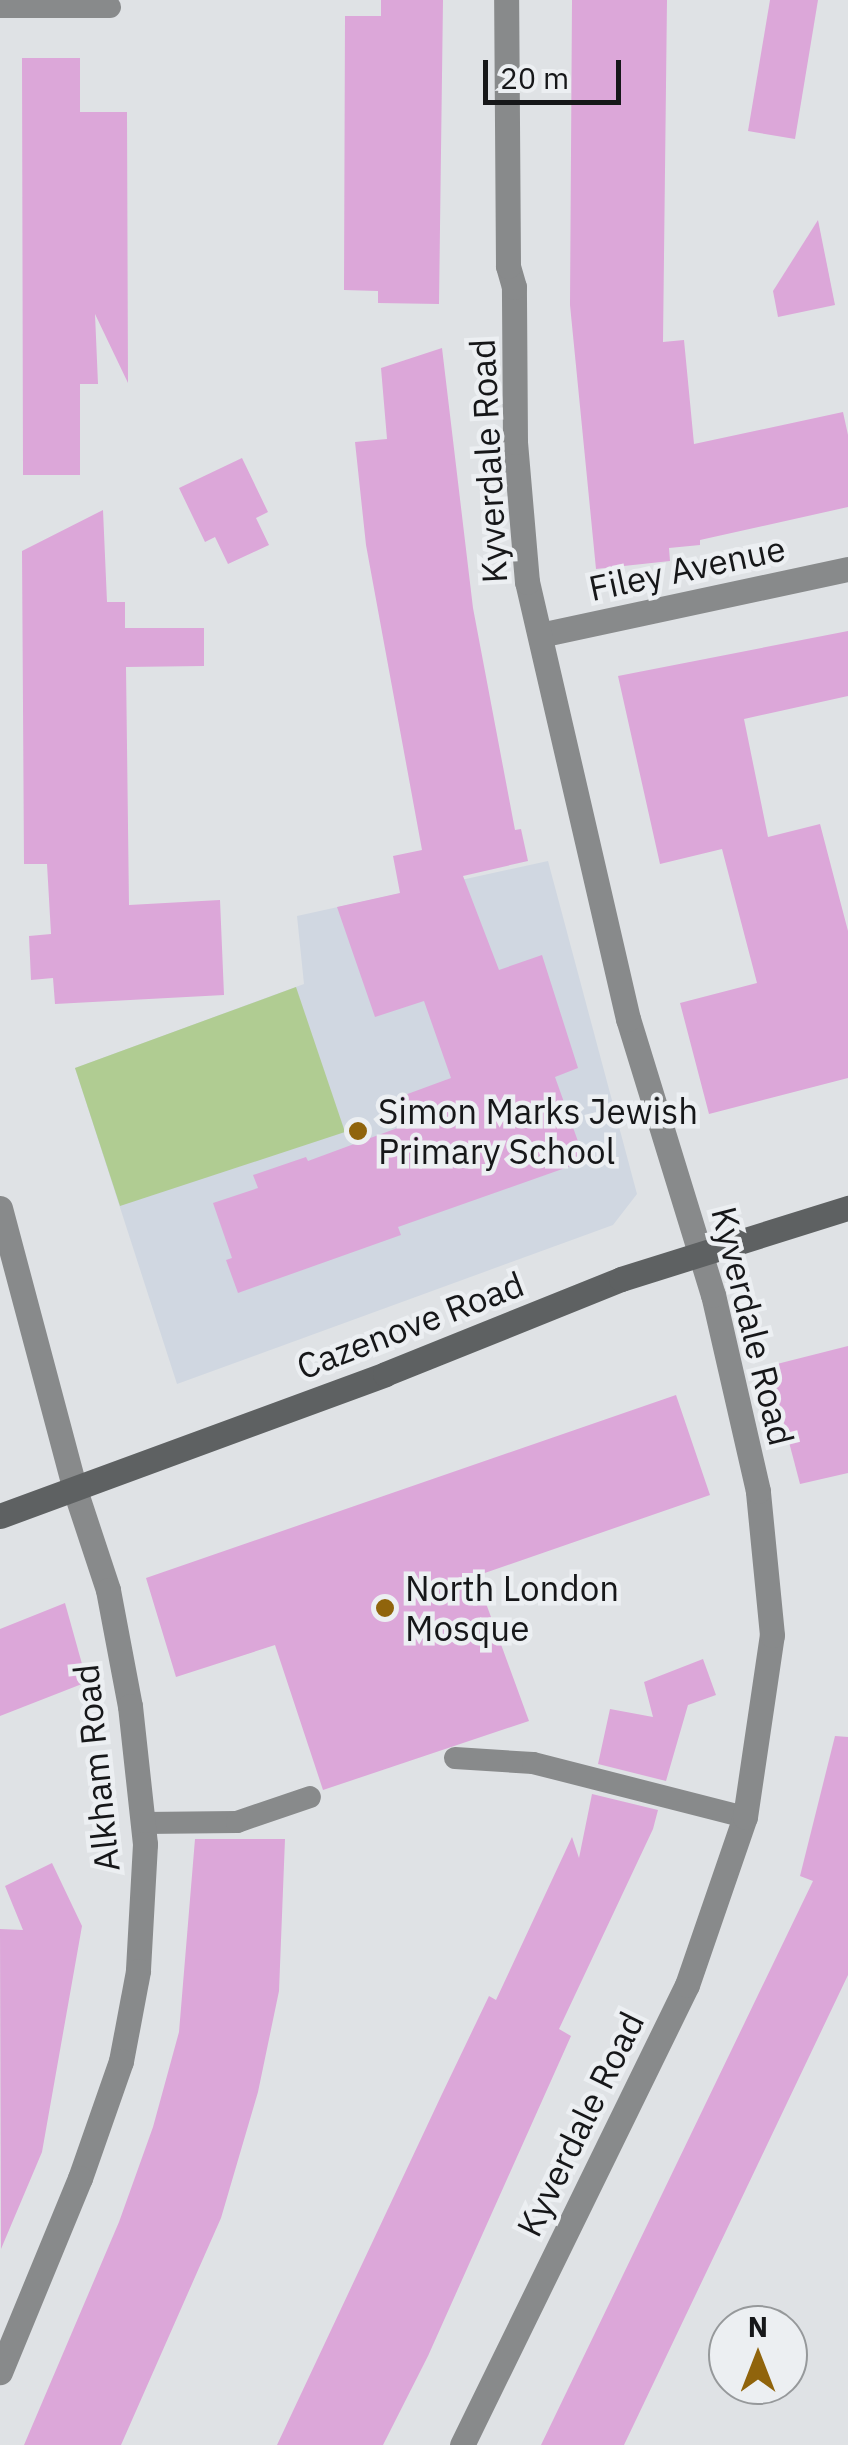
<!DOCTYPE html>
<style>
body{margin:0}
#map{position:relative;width:848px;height:2445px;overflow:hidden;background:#dfe2e5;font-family:"IBM Plex Sans",sans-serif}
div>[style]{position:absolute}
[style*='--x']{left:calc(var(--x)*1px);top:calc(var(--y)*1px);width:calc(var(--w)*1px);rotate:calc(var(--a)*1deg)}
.built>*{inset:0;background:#d0d7e1}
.green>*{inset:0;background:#b0cc92}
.building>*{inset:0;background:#dca7d9}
.lane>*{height:22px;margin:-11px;padding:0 11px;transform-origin:11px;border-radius:11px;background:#888a8b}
.street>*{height:25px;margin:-12.5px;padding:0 12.5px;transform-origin:12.5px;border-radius:12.5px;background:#888a8b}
.secondary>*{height:25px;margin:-12.5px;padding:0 12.5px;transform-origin:12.5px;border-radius:12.5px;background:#5e6162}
.dots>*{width:28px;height:28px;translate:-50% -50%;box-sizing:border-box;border:5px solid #eceff2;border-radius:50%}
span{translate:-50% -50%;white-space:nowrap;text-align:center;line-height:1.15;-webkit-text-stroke:9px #eceff2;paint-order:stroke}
.street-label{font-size:35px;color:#161719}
.poi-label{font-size:35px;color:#161719}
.left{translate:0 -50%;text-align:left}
.north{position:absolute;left:708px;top:2305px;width:100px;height:100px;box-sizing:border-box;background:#eceff2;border:2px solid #96999b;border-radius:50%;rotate:0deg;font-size:28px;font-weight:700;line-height:40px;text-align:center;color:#161719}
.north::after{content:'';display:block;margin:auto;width:35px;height:45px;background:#90640c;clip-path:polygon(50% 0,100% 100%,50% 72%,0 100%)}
.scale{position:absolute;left:483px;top:60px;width:138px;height:45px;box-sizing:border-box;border:5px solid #161719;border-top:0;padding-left:12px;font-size:30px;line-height:35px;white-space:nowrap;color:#161719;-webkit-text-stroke:8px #eceff2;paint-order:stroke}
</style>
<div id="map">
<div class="built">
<div style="clip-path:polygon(548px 861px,637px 1194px,613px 1225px,177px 1384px,75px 1068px,304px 984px,297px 916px)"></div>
</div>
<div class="green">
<div style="clip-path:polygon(296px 987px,345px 1132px,120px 1206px,75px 1068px)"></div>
</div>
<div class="building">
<div style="clip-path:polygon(381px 0,443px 0,439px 304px,378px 303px,378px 291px,344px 290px,345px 16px,381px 16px)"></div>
<div style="clip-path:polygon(572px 0,667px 0,663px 342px,684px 340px,694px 444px,843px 412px,848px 435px,848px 507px,700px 540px,700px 545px,669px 548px,670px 561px,596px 569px,570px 305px)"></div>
<div style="clip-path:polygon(770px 0,818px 0,795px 139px,748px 131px)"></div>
<div style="clip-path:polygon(22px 58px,80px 58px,80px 112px,127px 112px,128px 383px,95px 314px,98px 384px,80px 384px,80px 475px,23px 475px)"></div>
<div style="clip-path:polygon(818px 220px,835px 305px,778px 317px,773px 291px)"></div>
<div style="clip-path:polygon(442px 348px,473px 608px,515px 830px,521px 829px,528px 861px,463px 876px,499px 970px,542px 955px,578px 1068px,555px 1077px,585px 1161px,398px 1227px,401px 1235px,238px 1293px,226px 1260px,232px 1258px,213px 1203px,258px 1188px,253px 1175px,306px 1157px,308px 1161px,411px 1123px,402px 1096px,451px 1078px,424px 1001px,375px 1017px,337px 907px,400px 893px,393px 856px,422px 850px,366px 545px,355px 442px,387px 439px,381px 368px)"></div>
<div style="clip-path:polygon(242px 458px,268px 512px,256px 518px,269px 545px,228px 564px,215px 537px,205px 542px,179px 488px)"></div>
<div style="clip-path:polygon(103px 510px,107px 602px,125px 602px,125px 628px,204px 628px,204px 666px,126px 667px,129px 905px,220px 900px,224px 995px,55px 1004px,53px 978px,31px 980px,29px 936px,51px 934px,47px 864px,24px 864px,22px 551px)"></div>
<div style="clip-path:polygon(848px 631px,848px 696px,744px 719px,768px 837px,820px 824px,848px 931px,848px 1078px,709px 1114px,680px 1003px,757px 983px,722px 849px,660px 864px,618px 676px)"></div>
<div style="clip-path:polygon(848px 1346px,848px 1473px,800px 1484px,769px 1366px)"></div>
<div style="clip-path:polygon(676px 1395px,710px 1495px,476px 1576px,529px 1721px,323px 1790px,275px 1645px,176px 1677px,146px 1578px)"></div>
<div style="clip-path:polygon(65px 1603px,87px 1682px,0 1716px,0 1629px)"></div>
<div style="clip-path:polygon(703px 1659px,716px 1695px,688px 1705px,666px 1781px,598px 1764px,610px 1709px,653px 1717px,644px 1682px)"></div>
<div style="clip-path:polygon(835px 1736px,848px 1737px,848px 1975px,624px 2445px,541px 2445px,813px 1881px,800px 1876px)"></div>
<div style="clip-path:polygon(592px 1794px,658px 1810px,653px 1829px,559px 2029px,571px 2036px,428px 2356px,383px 2445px,277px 2445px,442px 2094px,489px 1996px,496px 2000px,572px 1837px,579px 1858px)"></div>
<div style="clip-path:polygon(195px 1839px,285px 1839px,279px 1991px,258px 2092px,221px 2218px,121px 2445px,24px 2445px,119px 2222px,153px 2127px,179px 2032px)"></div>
<div style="clip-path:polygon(52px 1863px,82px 1926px,42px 2152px,1px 2249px,0 1929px,23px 1930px,5px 1886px)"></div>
</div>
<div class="lane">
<div style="--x:0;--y:7;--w:110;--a:0"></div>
<div style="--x:455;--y:1758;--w:78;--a:3.7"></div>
<div style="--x:533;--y:1763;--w:219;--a:14.3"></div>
<div style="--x:144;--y:1823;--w:93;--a:-0.6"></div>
<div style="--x:237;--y:1822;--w:77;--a:-18.9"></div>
</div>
<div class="street">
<div style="--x:540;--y:635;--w:315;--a:-12.1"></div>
<div style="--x:0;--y:1208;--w:289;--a:75.1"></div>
<div style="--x:74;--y:1487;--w:108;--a:71.7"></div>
<div style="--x:108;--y:1590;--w:118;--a:79.3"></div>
<div style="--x:130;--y:1706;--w:139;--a:83.8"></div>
<div style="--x:145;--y:1844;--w:127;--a:93.2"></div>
<div style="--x:138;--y:1971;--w:92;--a:100.7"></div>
<div style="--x:121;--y:2061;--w:124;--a:109.3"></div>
<div style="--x:80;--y:2178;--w:210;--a:112.4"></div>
<div style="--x:462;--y:2445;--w:512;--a:-63.94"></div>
<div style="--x:687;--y:1985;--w:178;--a:-71"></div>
<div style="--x:745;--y:1817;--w:184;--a:-81.6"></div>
<div style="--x:772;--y:1635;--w:145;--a:-95.6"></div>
<div style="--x:758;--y:1491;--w:201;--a:-102.9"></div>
<div style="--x:713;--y:1295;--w:289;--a:-107.1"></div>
<div style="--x:628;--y:1019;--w:449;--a:-103"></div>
<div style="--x:527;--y:582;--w:141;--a:-94.9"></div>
<div style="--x:515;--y:442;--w:155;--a:-90.4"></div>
<div style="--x:514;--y:287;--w:22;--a:-106"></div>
<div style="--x:508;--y:266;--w:266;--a:-90.4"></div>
</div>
<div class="secondary">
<div style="--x:0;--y:1516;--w:410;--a:-20.2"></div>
<div style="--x:385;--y:1374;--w:254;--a:-21.9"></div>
<div style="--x:621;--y:1279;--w:238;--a:-17.4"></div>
</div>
<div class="dots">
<div style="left:358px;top:1131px;background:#90640c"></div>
<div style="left:385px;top:1608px;background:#90640c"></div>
</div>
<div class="street-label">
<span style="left:488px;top:461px;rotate:-93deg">Kyverdale Road</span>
<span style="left:687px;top:568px;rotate:-12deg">Filey Avenue</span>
<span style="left:410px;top:1325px;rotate:-21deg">Cazenove Road</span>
<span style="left:753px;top:1326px;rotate:76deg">Kyverdale Road</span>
<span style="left:96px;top:1768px;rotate:-96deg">Alkham Road</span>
<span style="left:580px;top:2124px;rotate:-64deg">Kyverdale Road</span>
</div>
<div class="poi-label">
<span class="left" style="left:378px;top:1131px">Simon Marks Jewish<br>Primary School</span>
<span class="left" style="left:405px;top:1608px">North London<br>Mosque</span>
</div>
<div class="north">N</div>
<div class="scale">20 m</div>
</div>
